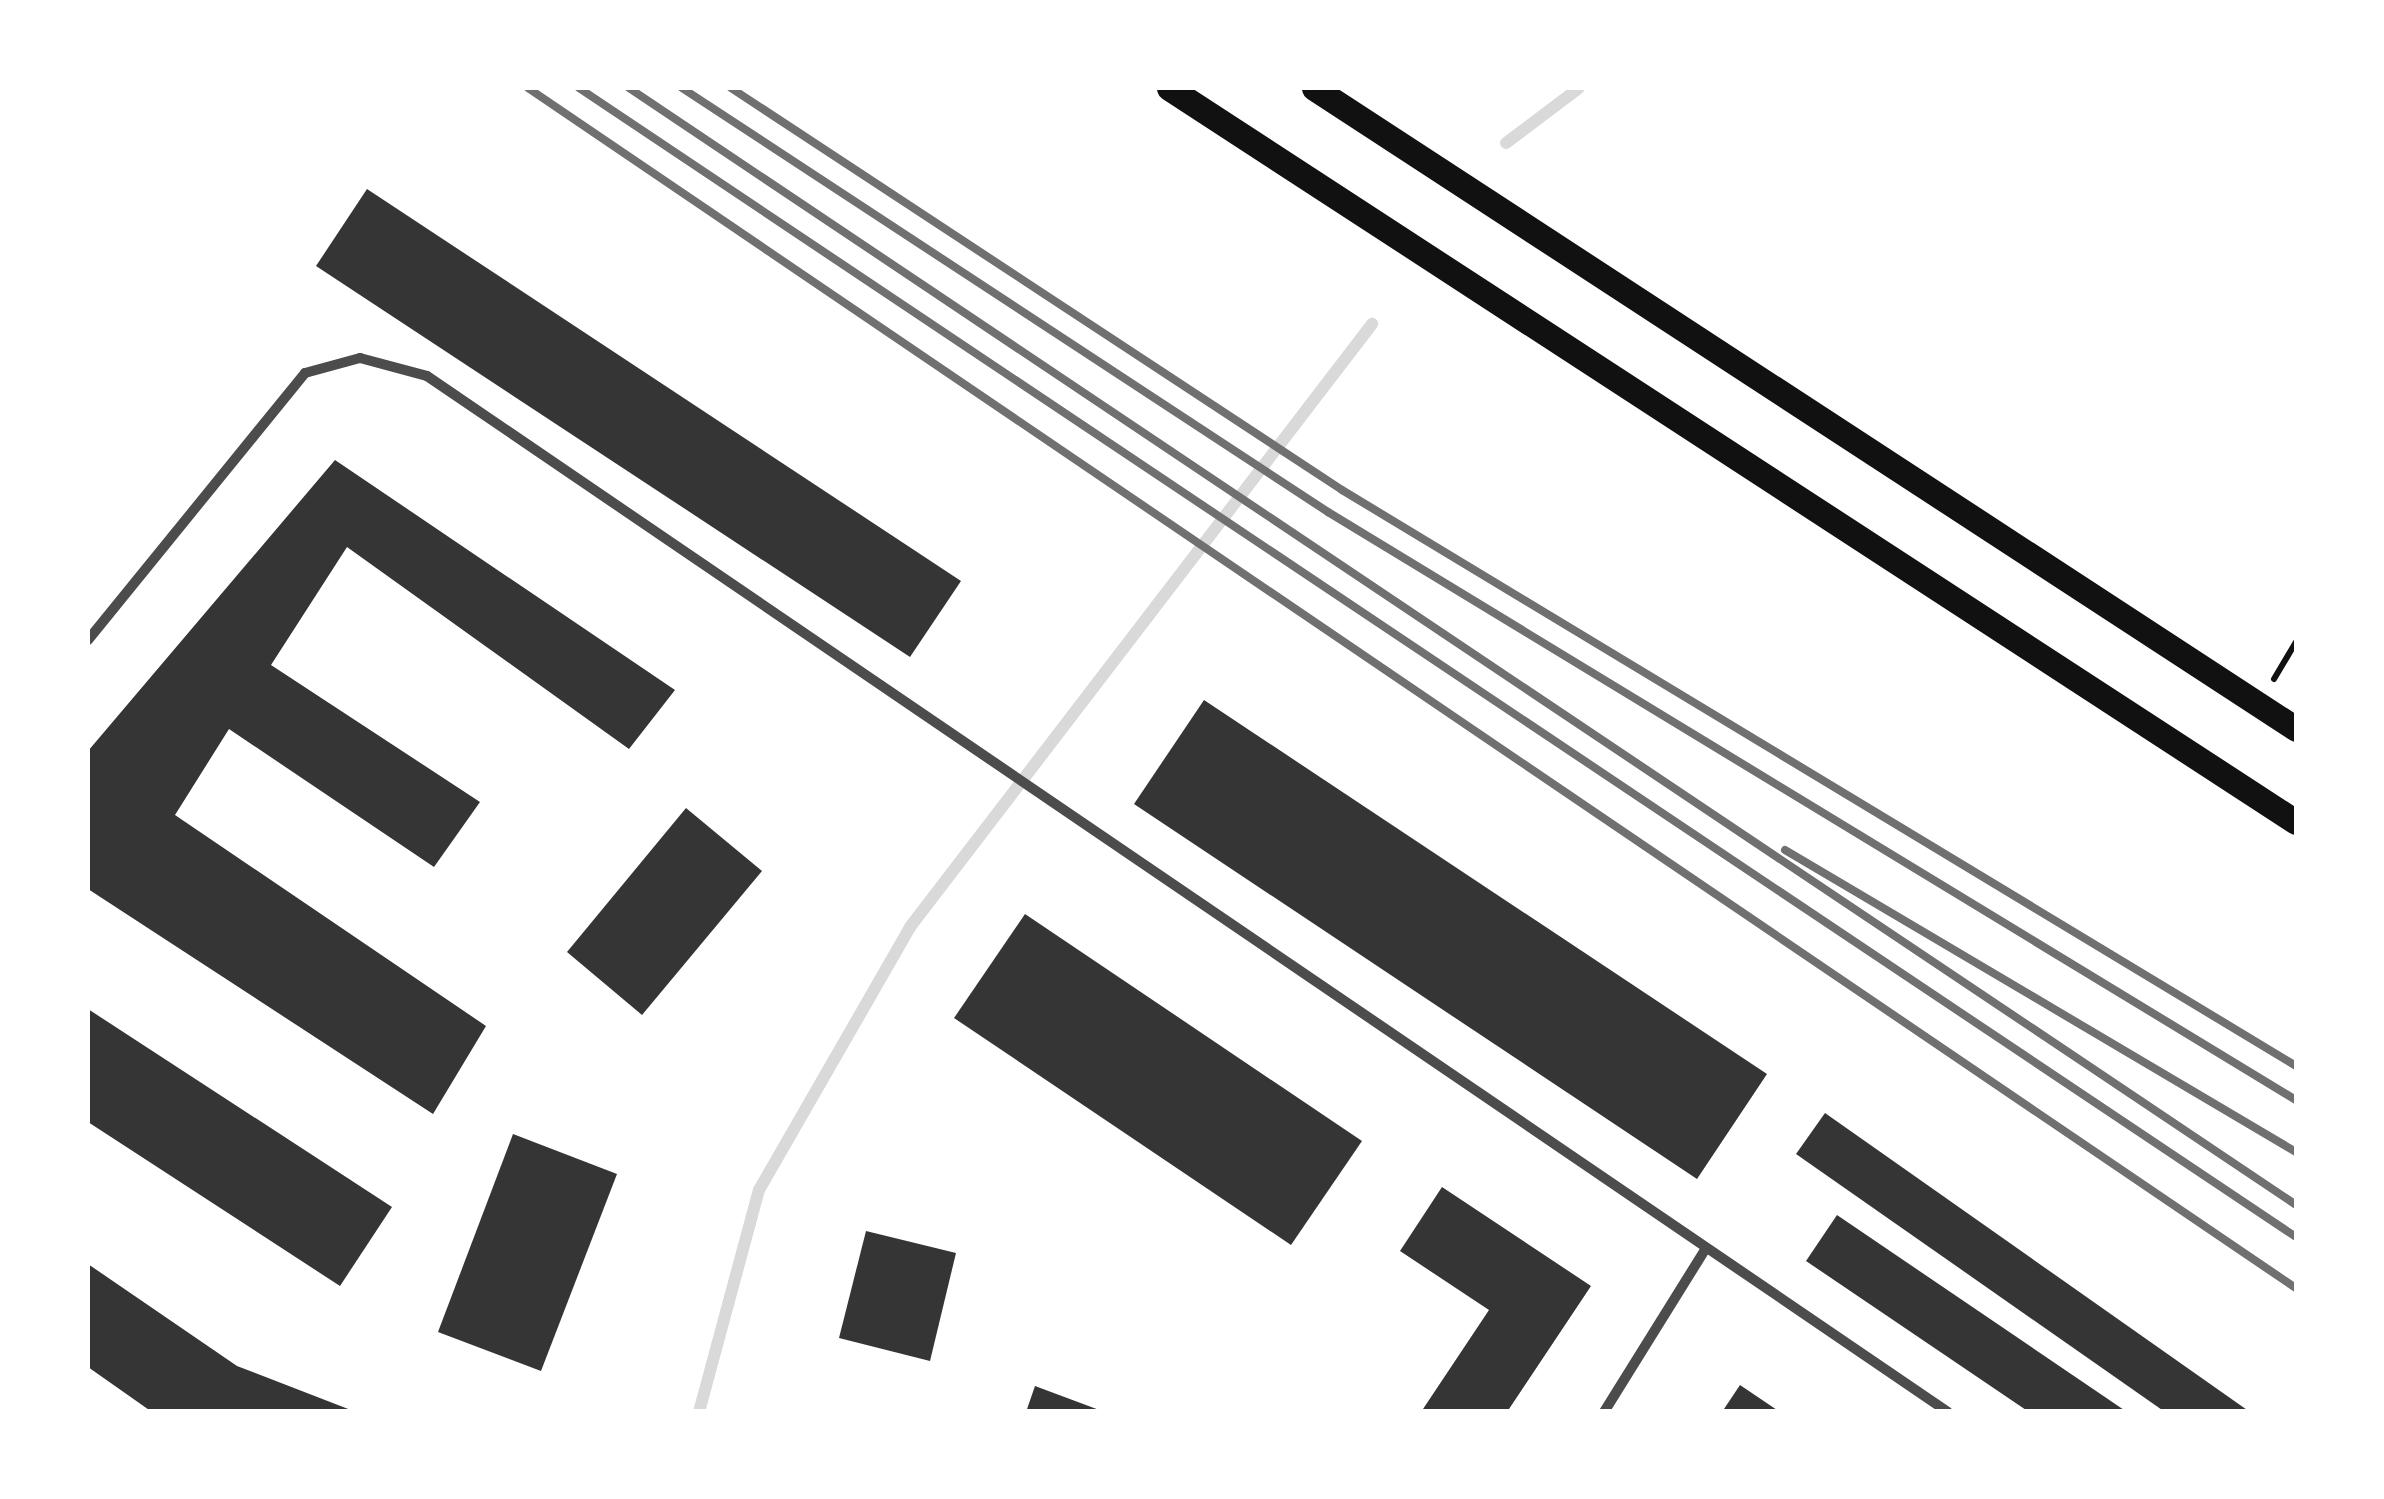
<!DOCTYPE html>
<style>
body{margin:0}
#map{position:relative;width:2384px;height:1499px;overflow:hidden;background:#fff;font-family:Barlow,sans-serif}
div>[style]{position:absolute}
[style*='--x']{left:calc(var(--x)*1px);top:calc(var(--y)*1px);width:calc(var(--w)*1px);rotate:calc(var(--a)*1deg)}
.stream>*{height:12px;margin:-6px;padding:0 6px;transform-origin:6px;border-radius:6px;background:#d9d9d9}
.building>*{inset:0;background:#353535}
.path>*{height:6px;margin:-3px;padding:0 3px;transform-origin:3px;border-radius:3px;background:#111}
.minor>*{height:10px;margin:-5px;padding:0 5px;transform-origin:5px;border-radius:5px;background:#4c4c4c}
.primary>*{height:25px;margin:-12.5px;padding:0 12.5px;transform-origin:12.5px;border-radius:12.5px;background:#111}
.rail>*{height:8px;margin:-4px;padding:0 4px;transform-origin:4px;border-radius:4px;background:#707070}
span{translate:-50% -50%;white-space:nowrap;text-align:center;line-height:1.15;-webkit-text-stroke:8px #fff;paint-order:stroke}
.frame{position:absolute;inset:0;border:90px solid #fff;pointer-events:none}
</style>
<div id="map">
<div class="stream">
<div style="--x:1506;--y:143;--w:91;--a:-37"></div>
<div style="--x:699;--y:1412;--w:230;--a:-74.9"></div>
<div style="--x:759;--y:1190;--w:303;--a:-60.1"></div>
<div style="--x:910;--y:927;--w:760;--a:-52.54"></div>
</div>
<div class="building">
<div style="clip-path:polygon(367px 189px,961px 581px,910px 657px,316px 266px)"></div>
<div style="clip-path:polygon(335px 460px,675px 690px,629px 749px,347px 547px,271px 665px,480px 802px,434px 867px,229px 729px,175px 815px,486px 1026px,433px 1114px,88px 889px,88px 751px)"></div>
<div style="clip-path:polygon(1204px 700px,1767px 1074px,1697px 1179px,1134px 804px)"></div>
<div style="clip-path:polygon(686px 808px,762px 871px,642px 1015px,567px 952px)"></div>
<div style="clip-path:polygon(1025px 914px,1362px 1141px,1291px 1245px,954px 1018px)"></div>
<div style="clip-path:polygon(88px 1009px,392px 1207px,340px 1286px,88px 1122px)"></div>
<div style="clip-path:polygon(1825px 1113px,2250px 1412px,2165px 1412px,1796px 1154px)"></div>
<div style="clip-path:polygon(513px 1134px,617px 1174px,541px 1371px,438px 1332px)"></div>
<div style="clip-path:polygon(1442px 1187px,1591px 1286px,1507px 1412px,1421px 1412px,1489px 1310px,1400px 1251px)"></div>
<div style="clip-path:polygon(1837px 1215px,2127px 1412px,2029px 1412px,1806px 1261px)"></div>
<div style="clip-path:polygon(866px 1231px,956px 1253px,930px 1361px,839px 1338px)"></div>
<div style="clip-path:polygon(88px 1264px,237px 1366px,356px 1412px,152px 1412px,88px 1367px)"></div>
<div style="clip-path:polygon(1740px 1385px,1780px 1412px,1722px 1412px)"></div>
<div style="clip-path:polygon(1035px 1386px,1102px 1411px,1102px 1412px,1026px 1412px)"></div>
</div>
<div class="path">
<div style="--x:2274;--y:679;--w:43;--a:-59.3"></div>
</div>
<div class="minor">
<div style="--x:88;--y:640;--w:344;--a:-50.9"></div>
<div style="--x:305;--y:373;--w:57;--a:-15.3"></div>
<div style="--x:360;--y:358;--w:69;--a:15"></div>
<div style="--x:427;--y:376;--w:1840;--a:34.26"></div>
<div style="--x:1604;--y:1412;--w:191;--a:-58.1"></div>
</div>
<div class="primary">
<div style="--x:1169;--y:88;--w:1345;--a:33.08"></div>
<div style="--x:1314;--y:88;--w:1173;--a:33.13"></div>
</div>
<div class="rail">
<div style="--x:528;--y:88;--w:2137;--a:34.17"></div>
<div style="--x:579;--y:88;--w:2066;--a:33.79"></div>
<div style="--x:629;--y:88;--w:2007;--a:33.82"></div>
<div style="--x:682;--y:88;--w:773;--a:33.28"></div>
<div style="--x:1328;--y:512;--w:1133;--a:31.28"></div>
<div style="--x:731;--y:88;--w:731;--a:33.34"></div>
<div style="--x:1342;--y:490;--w:1114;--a:31.12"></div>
<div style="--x:1785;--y:850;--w:594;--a:30.58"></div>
</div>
<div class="frame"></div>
</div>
